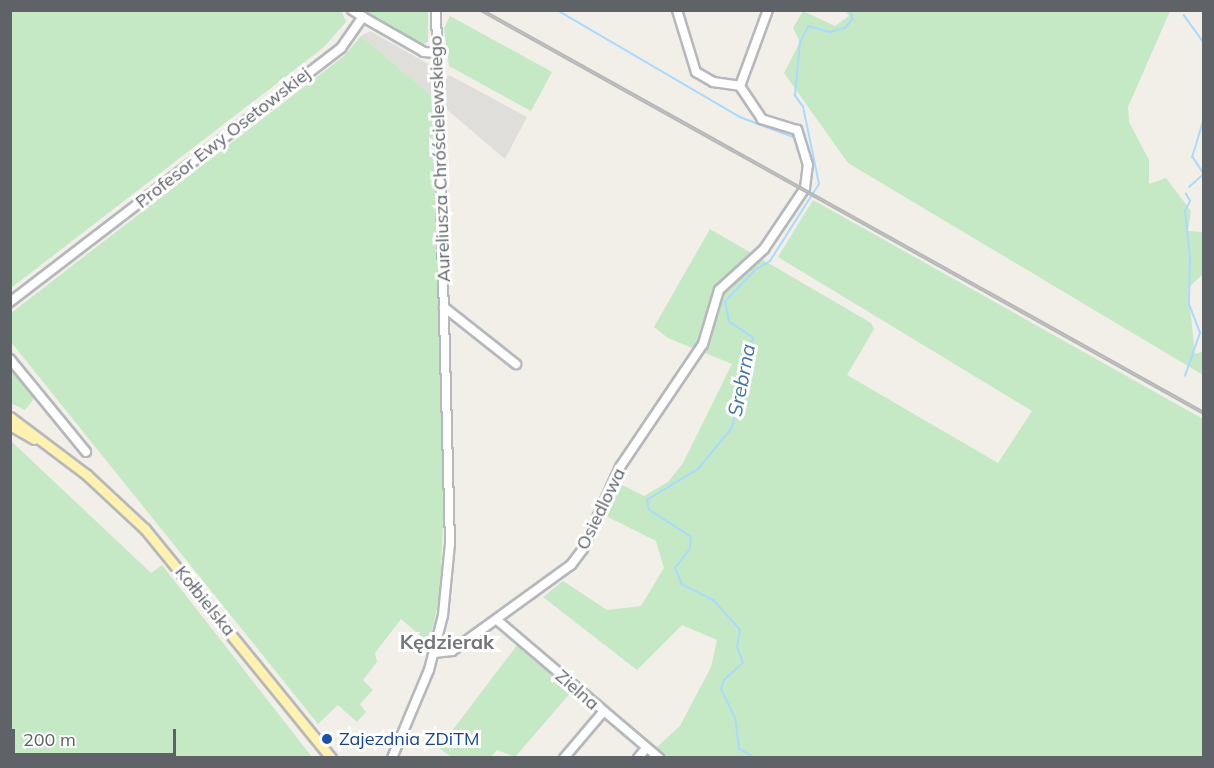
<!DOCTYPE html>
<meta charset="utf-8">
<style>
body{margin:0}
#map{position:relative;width:1214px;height:768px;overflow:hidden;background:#f1efe8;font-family:Mulish,sans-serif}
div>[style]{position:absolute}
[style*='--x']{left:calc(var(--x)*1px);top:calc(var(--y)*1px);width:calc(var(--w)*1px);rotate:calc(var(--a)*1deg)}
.industrial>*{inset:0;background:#e0deda}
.green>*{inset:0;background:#c5e8c5}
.stream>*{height:1.5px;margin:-0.75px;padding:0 0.75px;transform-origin:0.75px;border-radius:0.75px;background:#aadaff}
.roads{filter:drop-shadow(2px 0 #b5b8bc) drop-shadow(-2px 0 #b5b8bc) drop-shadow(0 2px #b5b8bc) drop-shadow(0 -2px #b5b8bc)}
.minor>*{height:8px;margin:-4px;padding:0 4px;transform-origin:4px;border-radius:4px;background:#fff}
.major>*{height:9px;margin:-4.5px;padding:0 4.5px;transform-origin:4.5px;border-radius:4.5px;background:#fff2af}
.rail>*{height:4px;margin-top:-2px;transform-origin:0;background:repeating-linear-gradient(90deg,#fff 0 4.5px,#b6b7b8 0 9px);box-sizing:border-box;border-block:2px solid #b6b7b8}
.dots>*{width:16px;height:16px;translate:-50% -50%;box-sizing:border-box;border:3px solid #fff;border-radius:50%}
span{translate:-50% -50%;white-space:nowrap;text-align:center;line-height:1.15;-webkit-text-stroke:6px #fff;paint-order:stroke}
.street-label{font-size:18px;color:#5f6368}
.transit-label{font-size:18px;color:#164399}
.left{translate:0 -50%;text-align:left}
.water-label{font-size:20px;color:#4174aa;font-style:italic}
.neighbourhood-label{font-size:20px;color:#70757a;font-weight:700}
.frame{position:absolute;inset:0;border:12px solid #5f6368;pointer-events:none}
.scale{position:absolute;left:12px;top:729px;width:164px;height:27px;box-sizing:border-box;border:3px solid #5f6368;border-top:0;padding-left:8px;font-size:18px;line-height:21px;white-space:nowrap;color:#5f6368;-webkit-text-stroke:4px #fff;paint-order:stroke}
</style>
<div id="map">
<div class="industrial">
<div style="clip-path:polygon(370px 31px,430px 65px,433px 97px,361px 36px)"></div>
<div style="clip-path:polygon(449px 75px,527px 117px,505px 159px,444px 107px,444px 81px)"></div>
</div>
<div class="green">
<div style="clip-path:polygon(11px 10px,341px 10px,346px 22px,324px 47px,11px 288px)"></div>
<div style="clip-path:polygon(845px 10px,1170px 11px,1128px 107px,1129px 122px,1149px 160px,1149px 184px,1166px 178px,1191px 211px,1188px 231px,1203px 232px,1203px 274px,1188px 288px,1195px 354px,1203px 351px,1203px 375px,848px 163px,784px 73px,800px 42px,793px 28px,803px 11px,835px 26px,849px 16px)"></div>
<div style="clip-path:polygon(365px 11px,428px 11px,428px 42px,423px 44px)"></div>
<div style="clip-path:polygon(450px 16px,552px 72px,531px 111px,449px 66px,444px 28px)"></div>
<div style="clip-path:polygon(361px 36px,433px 97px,444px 500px,440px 595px,429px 643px,401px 619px,375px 653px,377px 662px,363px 680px,373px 690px,360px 704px,366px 712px,357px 722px,338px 705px,318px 724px,11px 342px,11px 313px,344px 56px)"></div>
<div style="clip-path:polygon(813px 200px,1203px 419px,1203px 757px,646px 757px,680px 726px,711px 667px,717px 640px,682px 625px,637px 670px,543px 597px,563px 581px,607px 610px,641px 606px,664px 568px,656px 541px,604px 515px,618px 483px,644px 496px,668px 482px,683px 463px,732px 364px,668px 338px,654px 327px,710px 229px,871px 323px,874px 329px,847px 375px,998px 463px,1032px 411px,778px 257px)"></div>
<div style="clip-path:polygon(10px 364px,36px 396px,25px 410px,11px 403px)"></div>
<div style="clip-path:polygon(10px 440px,151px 573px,162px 565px,312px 757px,11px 757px)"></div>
<div style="clip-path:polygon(518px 644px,573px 690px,515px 757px,497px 750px,491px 757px,451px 757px,439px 748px)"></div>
</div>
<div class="stream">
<div style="--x:557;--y:10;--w:212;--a:30.3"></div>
<div style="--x:740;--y:117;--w:60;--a:20.6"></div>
<div style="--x:1184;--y:15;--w:34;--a:54"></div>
<div style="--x:1204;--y:120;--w:39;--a:107"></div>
<div style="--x:1193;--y:157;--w:20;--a:57"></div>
<div style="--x:1189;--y:187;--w:18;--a:-41"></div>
<div style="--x:1185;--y:376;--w:46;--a:-70.8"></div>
<div style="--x:1200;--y:333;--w:31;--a:-111"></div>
<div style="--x:1189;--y:304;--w:46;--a:-88.8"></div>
<div style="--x:1190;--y:258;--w:47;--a:-96.1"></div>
<div style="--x:1185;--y:211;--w:11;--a:-63"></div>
<div style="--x:1190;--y:201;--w:8;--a:-120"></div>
<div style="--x:755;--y:758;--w:18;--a:-151"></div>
<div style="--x:739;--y:749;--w:31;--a:-97"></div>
<div style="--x:735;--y:718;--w:32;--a:-116"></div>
<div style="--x:721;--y:689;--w:9;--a:-72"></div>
<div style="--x:724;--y:680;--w:25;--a:-42"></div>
<div style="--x:743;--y:663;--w:17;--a:-111"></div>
<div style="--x:737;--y:647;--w:17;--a:-80"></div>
<div style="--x:740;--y:630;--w:39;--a:-132"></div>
<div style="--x:714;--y:601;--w:36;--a:-153"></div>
<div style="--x:682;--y:585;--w:18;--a:-112"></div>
<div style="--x:675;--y:568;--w:24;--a:-52"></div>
<div style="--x:690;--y:549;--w:12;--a:-85"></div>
<div style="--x:691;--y:537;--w:50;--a:-147.3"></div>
<div style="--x:649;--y:510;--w:10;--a:-101"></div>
<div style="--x:647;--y:500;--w:60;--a:-31.3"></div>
<div style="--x:698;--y:469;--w:53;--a:-50.3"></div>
<div style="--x:732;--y:428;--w:92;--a:-76.9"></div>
<div style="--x:753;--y:338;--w:29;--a:-146"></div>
<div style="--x:729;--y:322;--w:20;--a:-101"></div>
<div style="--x:725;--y:302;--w:42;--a:-46.9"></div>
<div style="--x:754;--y:271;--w:19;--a:-32"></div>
<div style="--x:770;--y:261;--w:91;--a:-57.5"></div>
<div style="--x:819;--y:184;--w:79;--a:-101.7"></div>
<div style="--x:803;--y:107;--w:14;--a:-126"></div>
<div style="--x:795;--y:96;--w:54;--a:-84.7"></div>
<div style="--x:800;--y:42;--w:18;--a:-61"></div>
<div style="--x:809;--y:26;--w:22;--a:16"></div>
<div style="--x:830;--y:32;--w:16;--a:-15"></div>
<div style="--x:845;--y:28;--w:11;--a:-49"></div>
<div style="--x:852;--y:20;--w:10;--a:-96"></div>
</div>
<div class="roads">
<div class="minor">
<div style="--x:352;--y:10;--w:13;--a:32"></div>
<div style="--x:677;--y:10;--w:65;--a:73"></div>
<div style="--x:696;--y:72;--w:20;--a:30"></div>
<div style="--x:713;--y:82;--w:27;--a:8"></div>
<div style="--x:10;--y:302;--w:417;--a:-37.5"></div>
<div style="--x:341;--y:48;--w:38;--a:-55"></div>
<div style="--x:363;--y:17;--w:70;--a:29.8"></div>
<div style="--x:424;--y:52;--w:12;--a:5"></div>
<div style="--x:444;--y:307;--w:92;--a:38.4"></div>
<div style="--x:10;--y:359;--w:120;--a:50.7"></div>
<div style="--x:497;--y:620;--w:213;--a:40.4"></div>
<div style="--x:434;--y:653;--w:18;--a:-6"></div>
<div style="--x:452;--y:651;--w:147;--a:-35.9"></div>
<div style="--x:571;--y:565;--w:20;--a:-53"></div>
<div style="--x:583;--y:549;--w:90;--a:-65.7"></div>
<div style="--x:620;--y:467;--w:148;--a:-56"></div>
<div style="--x:703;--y:344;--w:56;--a:-73.5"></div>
<div style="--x:719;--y:290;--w:61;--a:-42.3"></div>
<div style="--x:764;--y:249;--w:73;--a:-56.1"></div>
<div style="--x:805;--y:188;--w:23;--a:-83"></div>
<div style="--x:808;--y:165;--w:37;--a:-107"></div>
<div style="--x:797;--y:130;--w:37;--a:-163"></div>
<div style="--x:762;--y:119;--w:40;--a:-124"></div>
<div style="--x:740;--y:86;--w:81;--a:-69.8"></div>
<div style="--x:392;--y:758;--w:95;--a:-67.2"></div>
<div style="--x:429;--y:670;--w:57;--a:-75.7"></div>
<div style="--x:443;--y:615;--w:71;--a:-84.4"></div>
<div style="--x:450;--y:544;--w:534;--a:-91.5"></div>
<div style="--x:564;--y:758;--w:60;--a:-49.7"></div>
<div style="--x:638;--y:758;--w:13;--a:-51"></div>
</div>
<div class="major">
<div style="--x:10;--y:417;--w:96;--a:37"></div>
<div style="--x:87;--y:475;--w:79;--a:43"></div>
<div style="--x:145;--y:529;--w:295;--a:50.9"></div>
<div style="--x:10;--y:425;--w:28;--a:30"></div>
</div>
</div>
<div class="rail">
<div style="--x:481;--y:10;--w:828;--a:29.14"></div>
</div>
<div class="dots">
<div style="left:327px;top:739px;background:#1a4fb4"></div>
</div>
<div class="street-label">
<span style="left:223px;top:138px;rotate:-38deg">Profesor Ewy Osetowskiej</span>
<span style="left:440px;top:159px;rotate:-92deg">Aureliusza Chróścielewskiego</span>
<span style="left:601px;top:509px;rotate:-64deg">Osiedlowa</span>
<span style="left:205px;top:601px;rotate:51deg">Kołbielska</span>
<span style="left:577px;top:690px;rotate:41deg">Zielna</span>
</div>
<div class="transit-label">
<span class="left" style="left:339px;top:739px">Zajezdnia ZDiTM</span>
</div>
<div class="water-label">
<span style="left:741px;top:380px;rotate:-79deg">Srebrna</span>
</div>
<div class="neighbourhood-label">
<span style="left:447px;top:641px">Kędzierak</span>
</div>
<div class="frame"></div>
<div class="scale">200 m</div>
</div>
